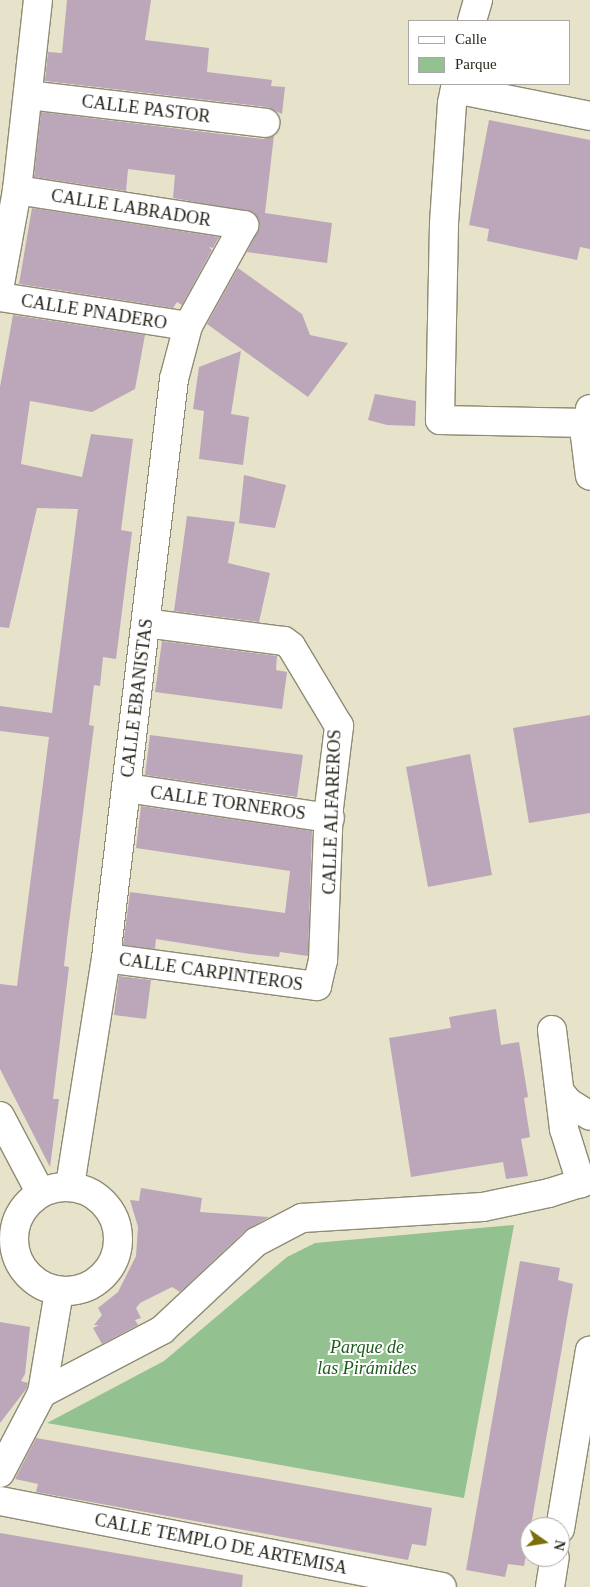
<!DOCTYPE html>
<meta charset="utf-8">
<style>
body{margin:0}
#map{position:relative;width:590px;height:1587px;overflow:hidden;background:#e7e3ca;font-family:Georgia,serif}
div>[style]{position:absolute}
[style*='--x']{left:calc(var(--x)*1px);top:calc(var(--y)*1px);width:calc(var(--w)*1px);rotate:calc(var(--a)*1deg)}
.green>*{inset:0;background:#94c190}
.building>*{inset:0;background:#bba7b9}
.roads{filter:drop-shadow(1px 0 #8f8b74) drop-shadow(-1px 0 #8f8b74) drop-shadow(0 1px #8f8b74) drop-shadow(0 -1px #8f8b74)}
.minor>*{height:28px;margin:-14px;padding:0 14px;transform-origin:14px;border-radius:14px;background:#fff}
.minor>.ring{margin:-14px;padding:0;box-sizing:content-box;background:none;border:28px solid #fff;border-radius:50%}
span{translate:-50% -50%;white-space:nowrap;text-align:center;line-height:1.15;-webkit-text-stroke:4px #fff;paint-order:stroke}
.street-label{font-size:18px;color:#28261d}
.park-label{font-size:18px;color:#1b5b1a;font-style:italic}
.legend{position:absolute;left:408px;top:20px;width:162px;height:65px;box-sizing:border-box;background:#fff;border:1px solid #a9a8a5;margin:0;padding:6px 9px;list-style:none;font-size:15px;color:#28261d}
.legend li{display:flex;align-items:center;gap:10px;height:25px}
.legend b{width:25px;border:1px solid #a9a8a5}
.north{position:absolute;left:520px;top:1517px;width:50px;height:50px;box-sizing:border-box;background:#fff;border:1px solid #a9a8a5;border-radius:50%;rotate:103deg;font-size:14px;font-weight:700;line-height:20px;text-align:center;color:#28261d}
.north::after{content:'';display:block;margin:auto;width:18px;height:22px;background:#7b6e0b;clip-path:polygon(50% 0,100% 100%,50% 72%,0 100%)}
</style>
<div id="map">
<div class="green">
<div style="clip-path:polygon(514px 1225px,464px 1498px,47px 1423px,164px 1361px,287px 1257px,315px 1243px)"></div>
</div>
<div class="building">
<div style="clip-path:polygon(67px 0,151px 0,145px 40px,209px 48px,207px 72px,272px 80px,271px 86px,285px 87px,282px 114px,267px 107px,45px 81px,48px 52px,62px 53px)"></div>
<div style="clip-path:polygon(41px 112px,263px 139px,274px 135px,265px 213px,332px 223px,327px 263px,247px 252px,260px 226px,254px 213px,173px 198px,175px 175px,128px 169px,126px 191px,34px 177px)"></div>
<div style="clip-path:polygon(489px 120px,590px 140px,590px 249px,580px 247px,577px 260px,487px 241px,489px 229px,469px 225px)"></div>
<div style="clip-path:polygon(32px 208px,219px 237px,213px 248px,209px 247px,212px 250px,182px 305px,177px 302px,173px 308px,19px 284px)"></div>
<div style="clip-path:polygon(238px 268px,302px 314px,310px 335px,348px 343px,308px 397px,207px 324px)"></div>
<div style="clip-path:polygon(13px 315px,145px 335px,135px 389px,92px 412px,30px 401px,21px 464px,82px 477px,91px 434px,133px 439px,121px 530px,132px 532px,116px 659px,103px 657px,100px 686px,94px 685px,89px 725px,94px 726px,67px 939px,64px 966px,69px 967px,53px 1099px,59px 1099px,50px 1167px,0 1069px,0 984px,17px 986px,49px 737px,0 731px,0 706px,52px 713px,78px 509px,37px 508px,9px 628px,0 627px,0 387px)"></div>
<div style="clip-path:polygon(241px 351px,231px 414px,249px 417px,243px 465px,199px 459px,204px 411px,193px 409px,199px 367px)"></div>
<div style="clip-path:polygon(375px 394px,416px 401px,415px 426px,387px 425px,368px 420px)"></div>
<div style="clip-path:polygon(244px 475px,286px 485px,275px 528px,239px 523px)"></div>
<div style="clip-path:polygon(187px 516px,235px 522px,228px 563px,270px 573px,259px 622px,174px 611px)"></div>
<div style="clip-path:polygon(162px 641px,277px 656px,276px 670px,287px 672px,282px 709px,155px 692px)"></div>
<div style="clip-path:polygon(590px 715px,590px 813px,529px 823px,513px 728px)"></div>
<div style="clip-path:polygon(150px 735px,303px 755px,297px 797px,145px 775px)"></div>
<div style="clip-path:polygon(470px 754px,492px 875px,428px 887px,406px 767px)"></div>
<div style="clip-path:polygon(141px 806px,312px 831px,308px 956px,280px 952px,279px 957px,250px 954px,156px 939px,155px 949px,123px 945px,130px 892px,285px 913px,290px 871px,136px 848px)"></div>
<div style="clip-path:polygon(119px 976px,151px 980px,146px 1019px,114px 1015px)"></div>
<div style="clip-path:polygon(496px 1009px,501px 1045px,519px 1042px,528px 1097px,524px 1098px,530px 1137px,521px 1139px,528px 1176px,506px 1179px,503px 1162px,411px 1177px,389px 1038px,451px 1028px,449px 1017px)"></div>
<div style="clip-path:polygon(141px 1188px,202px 1198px,200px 1212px,269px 1217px,245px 1231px,180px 1292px,172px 1287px,140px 1303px,136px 1308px,141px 1318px,135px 1320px,138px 1325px,102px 1344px,93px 1328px,99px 1325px,94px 1325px,102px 1315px,98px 1308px,118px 1292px,136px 1256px,138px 1227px,130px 1200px,139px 1201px)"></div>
<div style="clip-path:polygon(520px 1261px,560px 1268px,558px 1280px,573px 1284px,524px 1566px,508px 1564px,505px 1577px,466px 1570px)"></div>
<div style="clip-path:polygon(0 1322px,30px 1327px,25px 1374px,21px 1381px,28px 1383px,27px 1388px,0 1423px)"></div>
<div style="clip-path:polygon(36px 1438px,432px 1508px,426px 1546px,412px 1544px,408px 1560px,36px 1492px,38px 1484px,15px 1479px)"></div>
<div style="clip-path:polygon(0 1533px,243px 1575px,242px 1587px,0 1587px)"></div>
</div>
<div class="roads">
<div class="minor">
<div style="--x:472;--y:21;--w:22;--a:-74"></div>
<div style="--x:456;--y:84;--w:19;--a:102"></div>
<div style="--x:452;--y:103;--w:122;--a:93.8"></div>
<div style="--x:444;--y:225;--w:195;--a:91.2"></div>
<div style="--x:440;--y:420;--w:147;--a:1.2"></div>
<div style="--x:455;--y:89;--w:138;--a:11.3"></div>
<div style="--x:28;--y:95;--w:239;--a:6.7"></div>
<div style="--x:17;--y:190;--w:230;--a:8.8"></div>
<div style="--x:244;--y:225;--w:115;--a:119"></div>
<div style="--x:188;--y:326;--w:55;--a:104.8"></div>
<div style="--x:174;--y:379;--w:583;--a:96.7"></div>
<div style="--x:106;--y:958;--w:231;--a:99"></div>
<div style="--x:0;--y:284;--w:96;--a:-79.7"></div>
<div style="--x:17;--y:190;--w:191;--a:-83.7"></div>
<div style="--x:0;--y:297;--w:190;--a:8.8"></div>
<div style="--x:590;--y:409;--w:27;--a:100"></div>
<div style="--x:585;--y:436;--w:40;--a:82.9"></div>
<div style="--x:126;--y:788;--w:206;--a:8.4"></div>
<div style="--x:106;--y:958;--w:213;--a:7.6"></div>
<div style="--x:317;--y:986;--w:26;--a:-77"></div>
<div style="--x:323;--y:961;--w:153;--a:-87.8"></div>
<div style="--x:329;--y:808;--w:83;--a:-83"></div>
<div style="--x:339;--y:726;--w:93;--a:-121"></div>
<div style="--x:291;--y:646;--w:9;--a:-144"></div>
<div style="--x:284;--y:641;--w:139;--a:-172.6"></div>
<div style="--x:552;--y:1030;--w:100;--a:83.1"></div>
<div style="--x:564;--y:1129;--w:57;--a:72.5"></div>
<div style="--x:560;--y:1092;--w:13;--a:51"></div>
<div style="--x:568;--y:1102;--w:26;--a:32"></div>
<div style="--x:0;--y:1116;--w:86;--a:62.2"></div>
<div class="ring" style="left:14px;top:1187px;width:76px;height:76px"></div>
<div style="--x:42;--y:1393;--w:136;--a:-27.7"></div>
<div style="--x:162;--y:1330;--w:129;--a:-43.1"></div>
<div style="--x:256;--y:1242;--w:52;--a:-27.6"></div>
<div style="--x:302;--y:1218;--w:181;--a:-3.5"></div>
<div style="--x:483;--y:1207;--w:67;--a:-12"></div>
<div style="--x:549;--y:1193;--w:43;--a:-17.6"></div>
<div style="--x:0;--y:1473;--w:90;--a:-62.3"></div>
<div style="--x:42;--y:1393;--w:103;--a:-80.5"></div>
<div style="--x:0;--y:1501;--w:450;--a:11"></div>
<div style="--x:560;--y:1529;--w:181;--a:-80.5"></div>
<div style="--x:550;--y:1587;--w:30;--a:-81"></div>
</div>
</div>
<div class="street-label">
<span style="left:146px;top:109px;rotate:7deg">CALLE PASTOR</span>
<span style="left:131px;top:208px;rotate:9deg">CALLE LABRADOR</span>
<span style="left:94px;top:312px;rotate:9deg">CALLE PNADERO</span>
<span style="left:137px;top:698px;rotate:-83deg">CALLE EBANISTAS</span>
<span style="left:228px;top:803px;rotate:8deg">CALLE TORNEROS</span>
<span style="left:332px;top:812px;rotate:-88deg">CALLE ALFAREROS</span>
<span style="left:211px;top:972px;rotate:8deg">CALLE CARPINTEROS</span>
<span style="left:221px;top:1544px;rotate:11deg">CALLE TEMPLO DE ARTEMISA</span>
</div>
<div class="park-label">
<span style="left:367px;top:1358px">Parque de<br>las Pirámides</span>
</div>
<ul class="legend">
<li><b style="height:6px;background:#fff"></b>Calle</li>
<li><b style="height:14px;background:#94c190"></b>Parque</li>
</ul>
<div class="north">N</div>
</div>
